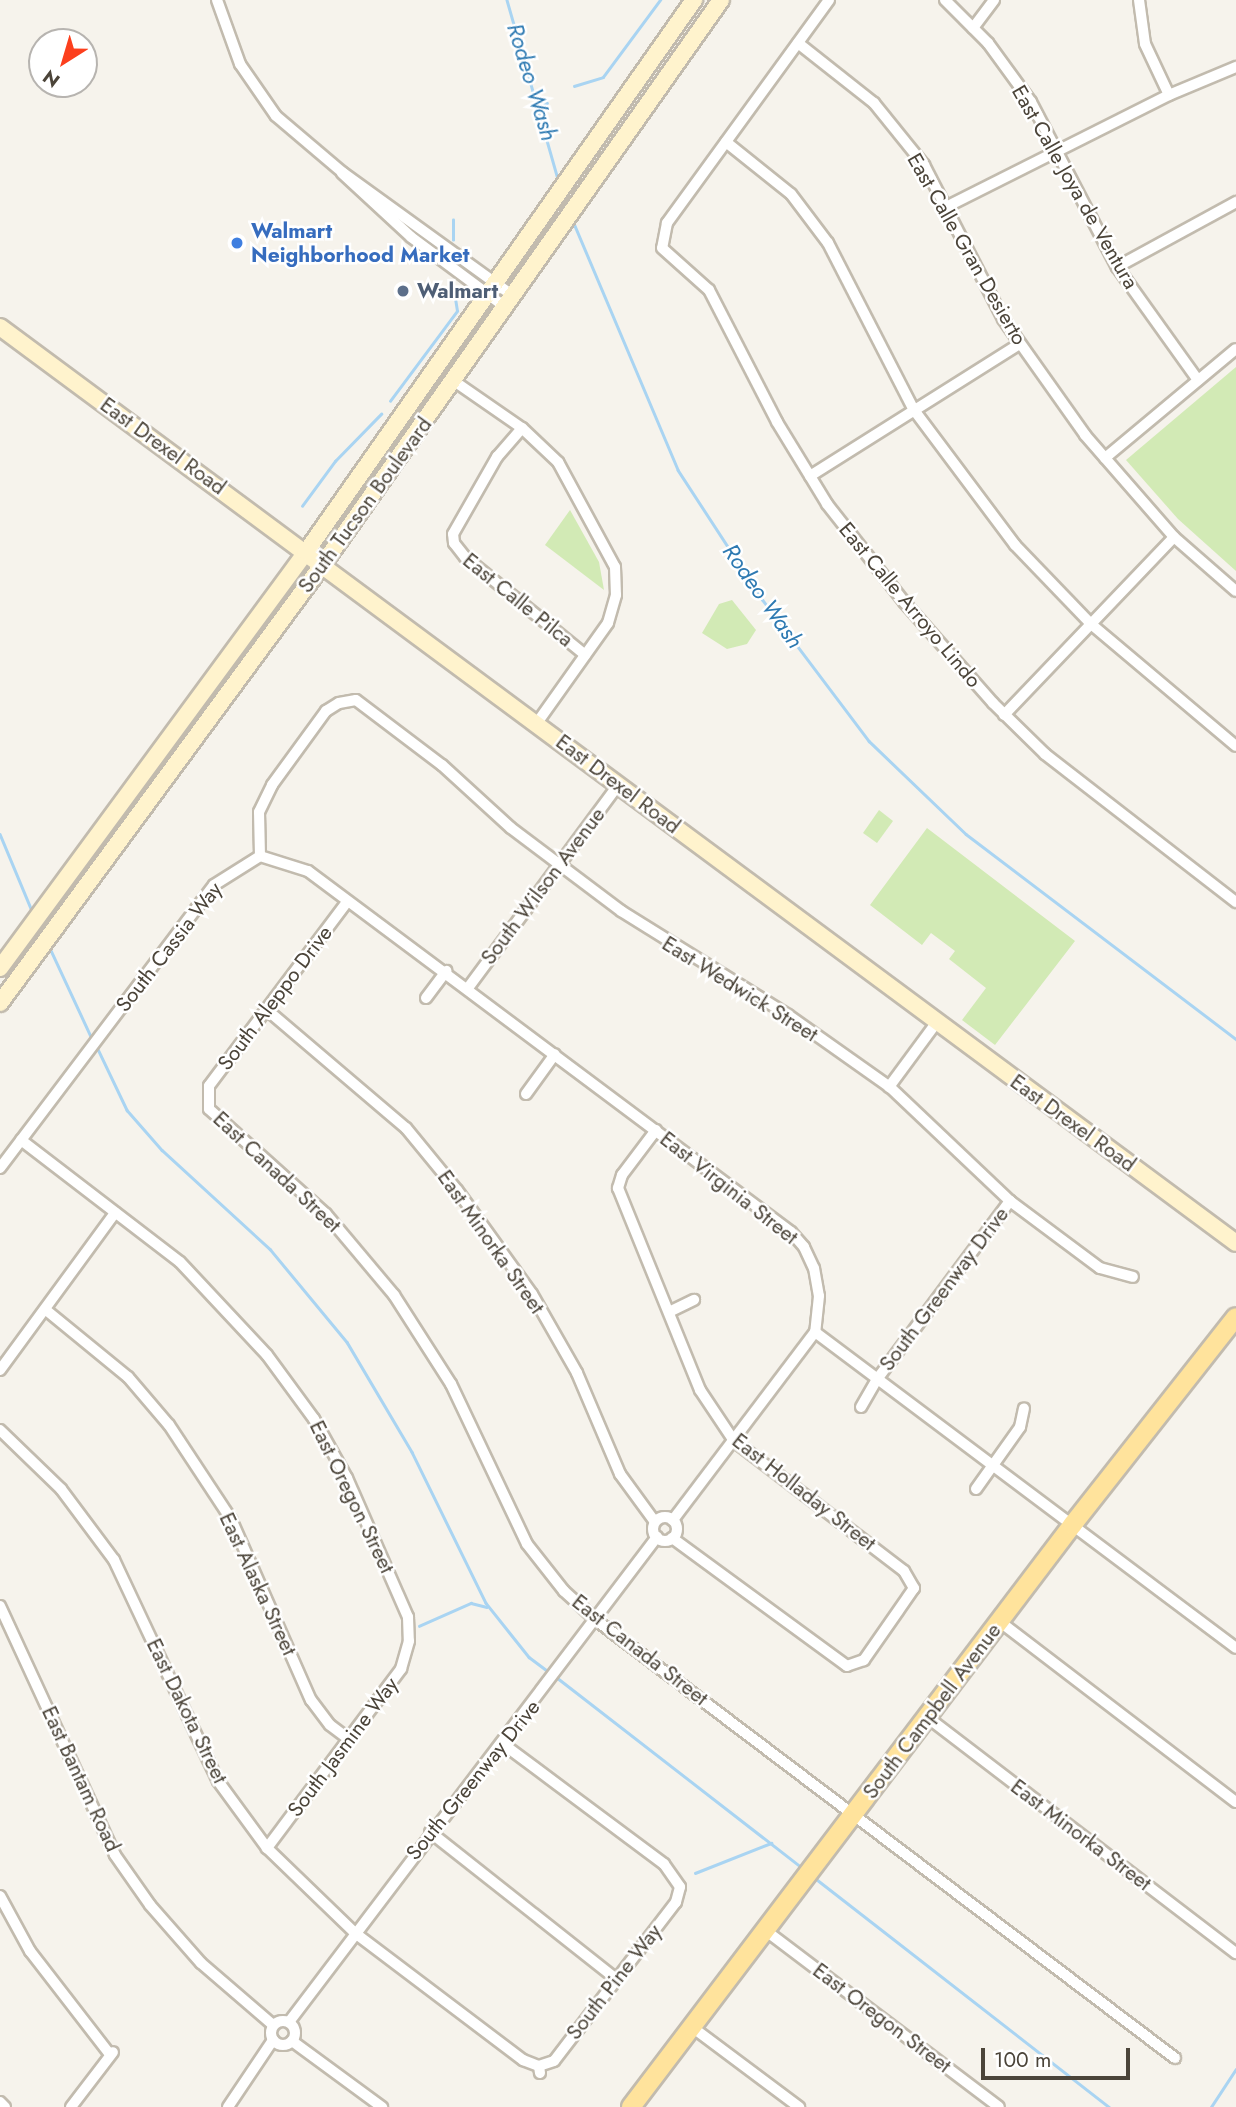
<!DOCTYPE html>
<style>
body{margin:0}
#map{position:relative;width:1236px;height:2107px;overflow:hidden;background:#f6f3ec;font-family:Jost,sans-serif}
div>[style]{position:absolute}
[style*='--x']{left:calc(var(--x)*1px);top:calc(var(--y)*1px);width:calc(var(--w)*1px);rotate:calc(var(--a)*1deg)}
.green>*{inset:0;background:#d2eab5}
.stream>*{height:2.5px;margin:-1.25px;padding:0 1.25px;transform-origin:1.25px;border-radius:1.25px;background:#a9d4f2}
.roads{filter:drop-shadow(2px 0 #c2bbae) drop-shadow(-2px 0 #c2bbae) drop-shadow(0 2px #c2bbae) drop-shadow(0 -2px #c2bbae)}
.street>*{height:10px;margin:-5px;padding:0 5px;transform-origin:5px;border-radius:5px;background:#fff}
.street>.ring{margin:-5px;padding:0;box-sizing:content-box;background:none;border:10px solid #fff;border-radius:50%}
.secondary>*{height:16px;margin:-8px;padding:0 8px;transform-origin:8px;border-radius:8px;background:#fff3cd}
.primary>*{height:18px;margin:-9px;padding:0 9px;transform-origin:9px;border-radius:9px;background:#ffe39c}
.dots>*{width:19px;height:19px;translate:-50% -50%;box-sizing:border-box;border:4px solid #fff;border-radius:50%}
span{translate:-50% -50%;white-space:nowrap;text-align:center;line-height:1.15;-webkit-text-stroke:5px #fff;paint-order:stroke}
.street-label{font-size:21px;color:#4b4439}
.shop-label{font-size:21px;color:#366cbe;font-weight:700}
.left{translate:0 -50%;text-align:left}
.service-label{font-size:21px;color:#4e5e75;font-weight:700}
.water-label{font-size:23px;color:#2e7ab2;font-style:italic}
.north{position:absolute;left:28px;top:28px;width:70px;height:70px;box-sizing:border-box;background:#fff;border:2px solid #b7b4b0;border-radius:50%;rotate:217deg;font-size:19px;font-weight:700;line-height:28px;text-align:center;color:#4b4439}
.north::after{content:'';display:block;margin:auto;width:24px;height:32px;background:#fc3f1d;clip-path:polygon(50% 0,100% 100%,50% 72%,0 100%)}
.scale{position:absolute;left:981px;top:2048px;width:149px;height:32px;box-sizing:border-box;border:4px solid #4b4439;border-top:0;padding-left:9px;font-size:21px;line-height:24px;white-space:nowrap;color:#4b4439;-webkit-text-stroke:5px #fff;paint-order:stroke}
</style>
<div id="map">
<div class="green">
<div style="clip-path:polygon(1236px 367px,1236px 571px,1178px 519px,1126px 460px)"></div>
<div style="clip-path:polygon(570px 510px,599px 562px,604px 590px,545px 545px)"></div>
<div style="clip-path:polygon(732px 600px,756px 630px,747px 644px,727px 649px,702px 633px,719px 604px)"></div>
<div style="clip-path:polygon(879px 810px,893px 821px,877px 843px,863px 833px)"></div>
<div style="clip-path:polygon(927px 828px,1075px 941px,995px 1045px,962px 1020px,986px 988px,949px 959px,955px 951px,931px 933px,922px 945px,870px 905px)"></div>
</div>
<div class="stream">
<div style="--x:507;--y:0;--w:189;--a:74.1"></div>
<div style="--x:574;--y:86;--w:30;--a:-17"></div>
<div style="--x:603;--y:77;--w:96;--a:-53.5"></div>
<div style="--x:538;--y:108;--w:10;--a:-29"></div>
<div style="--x:573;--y:221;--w:270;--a:67.1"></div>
<div style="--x:678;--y:470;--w:154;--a:56.9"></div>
<div style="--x:762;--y:599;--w:178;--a:53"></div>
<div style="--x:869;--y:741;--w:134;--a:43.8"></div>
<div style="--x:966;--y:834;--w:339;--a:37.2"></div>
<div style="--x:453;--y:240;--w:20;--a:-90"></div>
<div style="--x:390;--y:401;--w:112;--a:-53.3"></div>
<div style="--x:457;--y:311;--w:26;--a:-99"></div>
<div style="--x:302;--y:506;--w:56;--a:-53.7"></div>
<div style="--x:335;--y:461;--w:66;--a:-45.6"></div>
<div style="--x:0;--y:834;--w:83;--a:67.4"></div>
<div style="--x:49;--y:946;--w:105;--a:65.1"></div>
<div style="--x:97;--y:1047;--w:70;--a:64.5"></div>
<div style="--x:127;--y:1110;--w:53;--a:48.8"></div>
<div style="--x:162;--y:1150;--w:147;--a:42.5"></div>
<div style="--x:270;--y:1249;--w:121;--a:50.4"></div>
<div style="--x:347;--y:1342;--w:128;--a:59.4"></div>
<div style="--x:412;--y:1452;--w:168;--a:63.9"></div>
<div style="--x:486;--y:1603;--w:69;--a:51.5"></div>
<div style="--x:529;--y:1657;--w:25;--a:37"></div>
<div style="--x:419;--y:1626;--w:57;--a:-23.9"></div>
<div style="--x:471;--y:1603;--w:16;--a:14"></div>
<div style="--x:555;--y:1676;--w:315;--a:37.8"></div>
<div style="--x:695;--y:1873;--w:82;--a:-21.5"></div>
<div style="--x:815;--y:1878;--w:373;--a:37.9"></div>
<div style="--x:1211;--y:2107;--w:45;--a:-56.7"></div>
</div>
<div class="roads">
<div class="street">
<div style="--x:217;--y:0;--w:68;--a:70.2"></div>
<div style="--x:240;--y:64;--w:63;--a:55.3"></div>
<div style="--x:276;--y:116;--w:87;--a:40.3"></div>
<div style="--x:342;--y:172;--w:210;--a:35.9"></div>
<div style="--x:829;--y:0;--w:276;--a:126"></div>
<div style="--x:667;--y:223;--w:25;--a:101"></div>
<div style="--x:662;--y:248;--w:63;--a:41.8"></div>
<div style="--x:709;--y:290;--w:148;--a:62.7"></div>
<div style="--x:777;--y:422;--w:96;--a:58.6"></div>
<div style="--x:827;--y:504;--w:125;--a:51.8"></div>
<div style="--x:904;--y:602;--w:135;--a:48.6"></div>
<div style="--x:993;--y:703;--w:73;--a:44.4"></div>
<div style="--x:1045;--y:754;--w:242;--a:37.8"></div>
<div style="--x:945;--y:0;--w:61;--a:45"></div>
<div style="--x:988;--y:43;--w:73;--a:53.9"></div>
<div style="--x:1031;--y:102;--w:186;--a:62.5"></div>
<div style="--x:1117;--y:267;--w:139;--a:54.4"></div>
<div style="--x:1139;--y:0;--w:44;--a:82.2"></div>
<div style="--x:1145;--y:44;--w:56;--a:64.8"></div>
<div style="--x:973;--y:28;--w:35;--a:-53"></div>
<div style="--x:798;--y:43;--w:97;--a:38.3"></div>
<div style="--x:874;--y:103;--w:80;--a:51.1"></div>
<div style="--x:924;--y:165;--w:173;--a:62.8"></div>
<div style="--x:1003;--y:319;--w:142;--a:54.7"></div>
<div style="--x:1085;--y:435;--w:135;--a:48.9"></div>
<div style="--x:1174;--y:537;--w:82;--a:41.1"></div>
<div style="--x:726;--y:142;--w:83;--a:38.7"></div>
<div style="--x:791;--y:194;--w:61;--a:52.9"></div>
<div style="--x:828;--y:243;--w:188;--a:62.8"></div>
<div style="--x:914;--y:410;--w:169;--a:53.2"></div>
<div style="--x:1015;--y:545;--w:110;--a:46.1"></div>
<div style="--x:1091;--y:624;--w:189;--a:40.1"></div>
<div style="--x:342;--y:173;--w:94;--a:42.8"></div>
<div style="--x:411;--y:237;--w:116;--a:36.6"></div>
<div style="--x:946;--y:207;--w:250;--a:-26.7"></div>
<div style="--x:1169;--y:95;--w:73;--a:-22.7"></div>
<div style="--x:1117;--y:267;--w:136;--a:-28.6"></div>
<div style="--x:454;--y:381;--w:83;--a:34.7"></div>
<div style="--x:522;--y:428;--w:50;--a:43.4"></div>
<div style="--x:558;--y:462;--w:119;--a:61.5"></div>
<div style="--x:615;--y:567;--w:28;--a:88"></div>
<div style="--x:616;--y:595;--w:29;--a:106"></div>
<div style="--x:608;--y:623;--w:123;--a:125.4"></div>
<div style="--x:1105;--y:458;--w:170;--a:-39.8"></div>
<div style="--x:810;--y:476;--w:248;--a:-32.2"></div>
<div style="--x:454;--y:543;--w:18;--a:52"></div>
<div style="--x:465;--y:557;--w:155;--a:39.2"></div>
<div style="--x:454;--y:543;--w:9;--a:-96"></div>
<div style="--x:453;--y:534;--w:89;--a:-60.3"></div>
<div style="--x:497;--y:457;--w:38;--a:-49"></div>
<div style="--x:1004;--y:715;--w:246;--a:-46.3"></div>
<div style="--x:260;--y:856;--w:50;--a:17.4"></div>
<div style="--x:308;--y:871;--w:603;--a:36.77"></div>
<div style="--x:791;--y:1232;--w:20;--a:49"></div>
<div style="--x:804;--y:1247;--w:23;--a:65"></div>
<div style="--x:814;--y:1268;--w:28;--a:80"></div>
<div style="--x:819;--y:1296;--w:36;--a:96"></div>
<div style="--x:815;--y:1332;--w:236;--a:127.1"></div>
<div style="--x:347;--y:902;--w:230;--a:126.9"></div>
<div style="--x:209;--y:1086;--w:23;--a:90"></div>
<div style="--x:209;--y:1109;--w:157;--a:41.9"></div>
<div style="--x:326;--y:1214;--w:106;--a:50"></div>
<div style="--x:394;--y:1295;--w:106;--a:57.4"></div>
<div style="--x:451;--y:1384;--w:177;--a:64.6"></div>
<div style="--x:527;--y:1544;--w:60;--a:51.8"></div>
<div style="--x:564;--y:1591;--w:43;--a:42.2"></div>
<div style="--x:596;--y:1620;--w:726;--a:37.11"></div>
<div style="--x:468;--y:988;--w:254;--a:-53.5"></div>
<div style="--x:426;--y:998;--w:34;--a:-53"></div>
<div style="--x:266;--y:1009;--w:184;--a:40.4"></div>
<div style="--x:406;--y:1128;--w:80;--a:50.6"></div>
<div style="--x:457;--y:1190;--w:128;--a:54.2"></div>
<div style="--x:532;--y:1294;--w:91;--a:60.3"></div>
<div style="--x:577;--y:1373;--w:110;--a:66.9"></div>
<div style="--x:620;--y:1474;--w:59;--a:53.9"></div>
<div style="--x:889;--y:1087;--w:81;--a:-53.6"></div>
<div style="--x:526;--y:1094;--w:49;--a:-54.1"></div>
<div style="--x:656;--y:1130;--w:56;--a:127.1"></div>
<div style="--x:622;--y:1175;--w:14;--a:107"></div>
<div style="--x:618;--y:1188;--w:218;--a:67.9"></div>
<div style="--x:700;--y:1390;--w:61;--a:56.3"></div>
<div style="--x:734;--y:1441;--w:214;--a:37.4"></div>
<div style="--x:904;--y:1571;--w:20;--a:60"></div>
<div style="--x:914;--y:1588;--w:88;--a:124.8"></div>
<div style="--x:864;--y:1660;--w:18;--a:161"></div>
<div style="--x:847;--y:1666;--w:217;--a:-143.8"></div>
<div style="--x:21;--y:1140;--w:200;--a:37.5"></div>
<div style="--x:180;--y:1262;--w:127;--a:46.9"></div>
<div style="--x:267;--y:1355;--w:79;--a:53.7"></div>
<div style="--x:314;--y:1419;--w:68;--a:60.8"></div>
<div style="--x:347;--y:1478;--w:152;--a:66.3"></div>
<div style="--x:408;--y:1617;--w:24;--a:88"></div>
<div style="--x:409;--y:1641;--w:29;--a:106"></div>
<div style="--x:401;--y:1669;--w:224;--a:126.8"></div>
<div style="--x:0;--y:1168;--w:355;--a:-52.9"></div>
<div style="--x:214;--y:885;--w:54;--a:-32.2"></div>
<div style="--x:260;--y:856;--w:44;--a:-91.3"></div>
<div style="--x:259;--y:812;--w:30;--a:-64"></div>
<div style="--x:272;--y:785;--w:92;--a:-53.9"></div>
<div style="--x:326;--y:711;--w:15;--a:-32"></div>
<div style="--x:339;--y:703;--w:17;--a:-10"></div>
<div style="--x:356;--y:700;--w:108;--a:37.1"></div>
<div style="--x:442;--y:765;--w:93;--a:42.4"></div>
<div style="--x:511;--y:828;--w:138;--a:37"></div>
<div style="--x:621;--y:911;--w:197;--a:31.9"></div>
<div style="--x:788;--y:1015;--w:126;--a:35.3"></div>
<div style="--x:891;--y:1088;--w:164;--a:43.5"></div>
<div style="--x:1010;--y:1201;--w:112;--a:36.7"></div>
<div style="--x:1100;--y:1268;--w:34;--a:15"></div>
<div style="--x:46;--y:1310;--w:106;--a:39.3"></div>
<div style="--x:128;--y:1377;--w:63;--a:49.5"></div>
<div style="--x:169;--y:1425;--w:113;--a:56.6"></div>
<div style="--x:231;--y:1519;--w:198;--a:66.2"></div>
<div style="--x:311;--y:1700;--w:31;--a:53"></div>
<div style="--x:330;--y:1725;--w:25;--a:37"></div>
<div style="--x:669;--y:1312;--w:28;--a:-26"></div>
<div style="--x:815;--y:1332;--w:526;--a:36.89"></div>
<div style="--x:0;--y:1370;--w:195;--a:-53.8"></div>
<div style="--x:861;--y:1407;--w:34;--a:-60"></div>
<div style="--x:878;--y:1378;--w:221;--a:-53.3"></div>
<div style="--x:0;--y:1430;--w:85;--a:44"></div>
<div style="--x:61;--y:1489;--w:89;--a:53.3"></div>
<div style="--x:114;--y:1560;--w:244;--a:64.8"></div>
<div style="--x:218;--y:1781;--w:83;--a:53.8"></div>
<div style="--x:267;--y:1848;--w:122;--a:44"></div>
<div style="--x:355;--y:1933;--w:211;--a:37.1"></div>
<div style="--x:523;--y:2060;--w:17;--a:21"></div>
<div style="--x:976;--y:1489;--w:76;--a:-54.6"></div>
<div style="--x:1020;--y:1427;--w:19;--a:-78"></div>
<div class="ring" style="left:653px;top:1517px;width:14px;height:14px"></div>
<div style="--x:0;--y:1606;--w:274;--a:65.2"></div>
<div style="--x:115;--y:1855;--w:61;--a:55"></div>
<div style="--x:150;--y:1905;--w:77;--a:48.7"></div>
<div style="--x:201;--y:1963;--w:95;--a:40.7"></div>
<div style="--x:999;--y:1621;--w:298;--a:37.4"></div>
<div style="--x:927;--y:1717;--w:389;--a:37.4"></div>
<div style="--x:503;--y:1744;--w:201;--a:36.7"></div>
<div style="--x:664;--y:1864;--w:28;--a:55"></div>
<div style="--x:680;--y:1887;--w:16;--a:105"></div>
<div style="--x:676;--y:1902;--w:200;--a:127.5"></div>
<div style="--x:554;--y:2061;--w:16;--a:162"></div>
<div style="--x:539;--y:2066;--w:7;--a:82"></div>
<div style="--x:430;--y:1832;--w:237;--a:38.3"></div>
<div style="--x:0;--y:1896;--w:63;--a:61.4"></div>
<div style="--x:30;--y:1951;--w:128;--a:52.3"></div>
<div style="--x:765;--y:1930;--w:293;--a:37.1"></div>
<div class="ring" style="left:271px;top:2021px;width:14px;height:14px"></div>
<div style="--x:289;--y:2022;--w:609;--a:-52.81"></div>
<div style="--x:692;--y:2027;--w:134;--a:36.8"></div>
<div style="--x:292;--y:2041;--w:112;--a:36.3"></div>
<div style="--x:0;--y:2102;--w:7;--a:45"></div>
<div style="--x:71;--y:2107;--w:69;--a:-52.6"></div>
<div style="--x:228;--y:2107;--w:81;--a:-56.1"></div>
</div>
<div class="secondary">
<div style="--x:0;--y:327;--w:1538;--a:36.54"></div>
<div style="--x:0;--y:968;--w:516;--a:-53.66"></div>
<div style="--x:306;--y:552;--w:675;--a:-54.9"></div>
<div style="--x:0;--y:1003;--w:545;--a:-53.66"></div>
<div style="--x:323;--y:564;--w:690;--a:-54.79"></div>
</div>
<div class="primary">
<div style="--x:631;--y:2107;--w:732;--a:-52.83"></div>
<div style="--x:1073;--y:1524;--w:263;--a:-51.8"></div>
</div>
</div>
<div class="dots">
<div style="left:237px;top:243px;background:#3f7fe0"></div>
<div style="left:403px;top:291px;background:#5c6f8a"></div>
</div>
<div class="street-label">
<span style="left:1075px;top:187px;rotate:60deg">East Calle Joya de Ventura</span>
<span style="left:967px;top:249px;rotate:60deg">East Calle Gran Desierto</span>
<span style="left:163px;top:446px;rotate:36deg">East Drexel Road</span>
<span style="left:365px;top:505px;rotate:-54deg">South Tucson Boulevard</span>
<span style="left:518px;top:600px;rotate:39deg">East Calle Pilca</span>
<span style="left:910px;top:605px;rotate:50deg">East Calle Arroyo Lindo</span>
<span style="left:618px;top:784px;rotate:37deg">East Drexel Road</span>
<span style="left:543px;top:886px;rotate:-53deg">South Wilson Avenue</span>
<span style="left:169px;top:947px;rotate:-52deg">South Cassia Way</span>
<span style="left:740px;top:989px;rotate:32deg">East Wedwick Street</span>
<span style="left:275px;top:998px;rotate:-53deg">South Aleppo Drive</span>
<span style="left:1073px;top:1123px;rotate:36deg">East Drexel Road</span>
<span style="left:277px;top:1172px;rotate:43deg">East Canada Street</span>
<span style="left:729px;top:1188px;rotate:38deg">East Virginia Street</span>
<span style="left:491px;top:1242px;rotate:55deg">East Minorka Street</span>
<span style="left:944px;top:1289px;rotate:-53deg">South Greenway Drive</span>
<span style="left:804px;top:1492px;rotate:38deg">East Holladay Street</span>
<span style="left:352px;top:1497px;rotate:64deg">East Oregon Street</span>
<span style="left:258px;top:1584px;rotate:65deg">East Alaska Street</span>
<span style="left:640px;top:1650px;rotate:38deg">East Canada Street</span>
<span style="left:187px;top:1711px;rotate:64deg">East Dakota Street</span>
<span style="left:932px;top:1711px;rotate:-53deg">South Campbell Avenue</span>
<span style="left:343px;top:1747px;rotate:-53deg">South Jasmine Way</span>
<span style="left:81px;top:1779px;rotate:65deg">East Bantam Road</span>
<span style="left:473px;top:1780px;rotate:-51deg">South Greenway Drive</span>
<span style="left:1081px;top:1835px;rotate:37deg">East Minorka Street</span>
<span style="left:614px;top:1982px;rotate:-52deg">South Pine Way</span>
<span style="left:882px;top:2018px;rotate:37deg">East Oregon Street</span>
</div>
<div class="shop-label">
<span class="left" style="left:251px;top:243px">Walmart<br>Neighborhood Market</span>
</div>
<div class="service-label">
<span class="left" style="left:417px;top:291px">Walmart</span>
</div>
<div class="water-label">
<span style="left:532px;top:82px;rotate:73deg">Rodeo Wash</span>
<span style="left:763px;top:596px;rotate:55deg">Rodeo Wash</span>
</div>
<div class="north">N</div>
<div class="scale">100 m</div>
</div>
